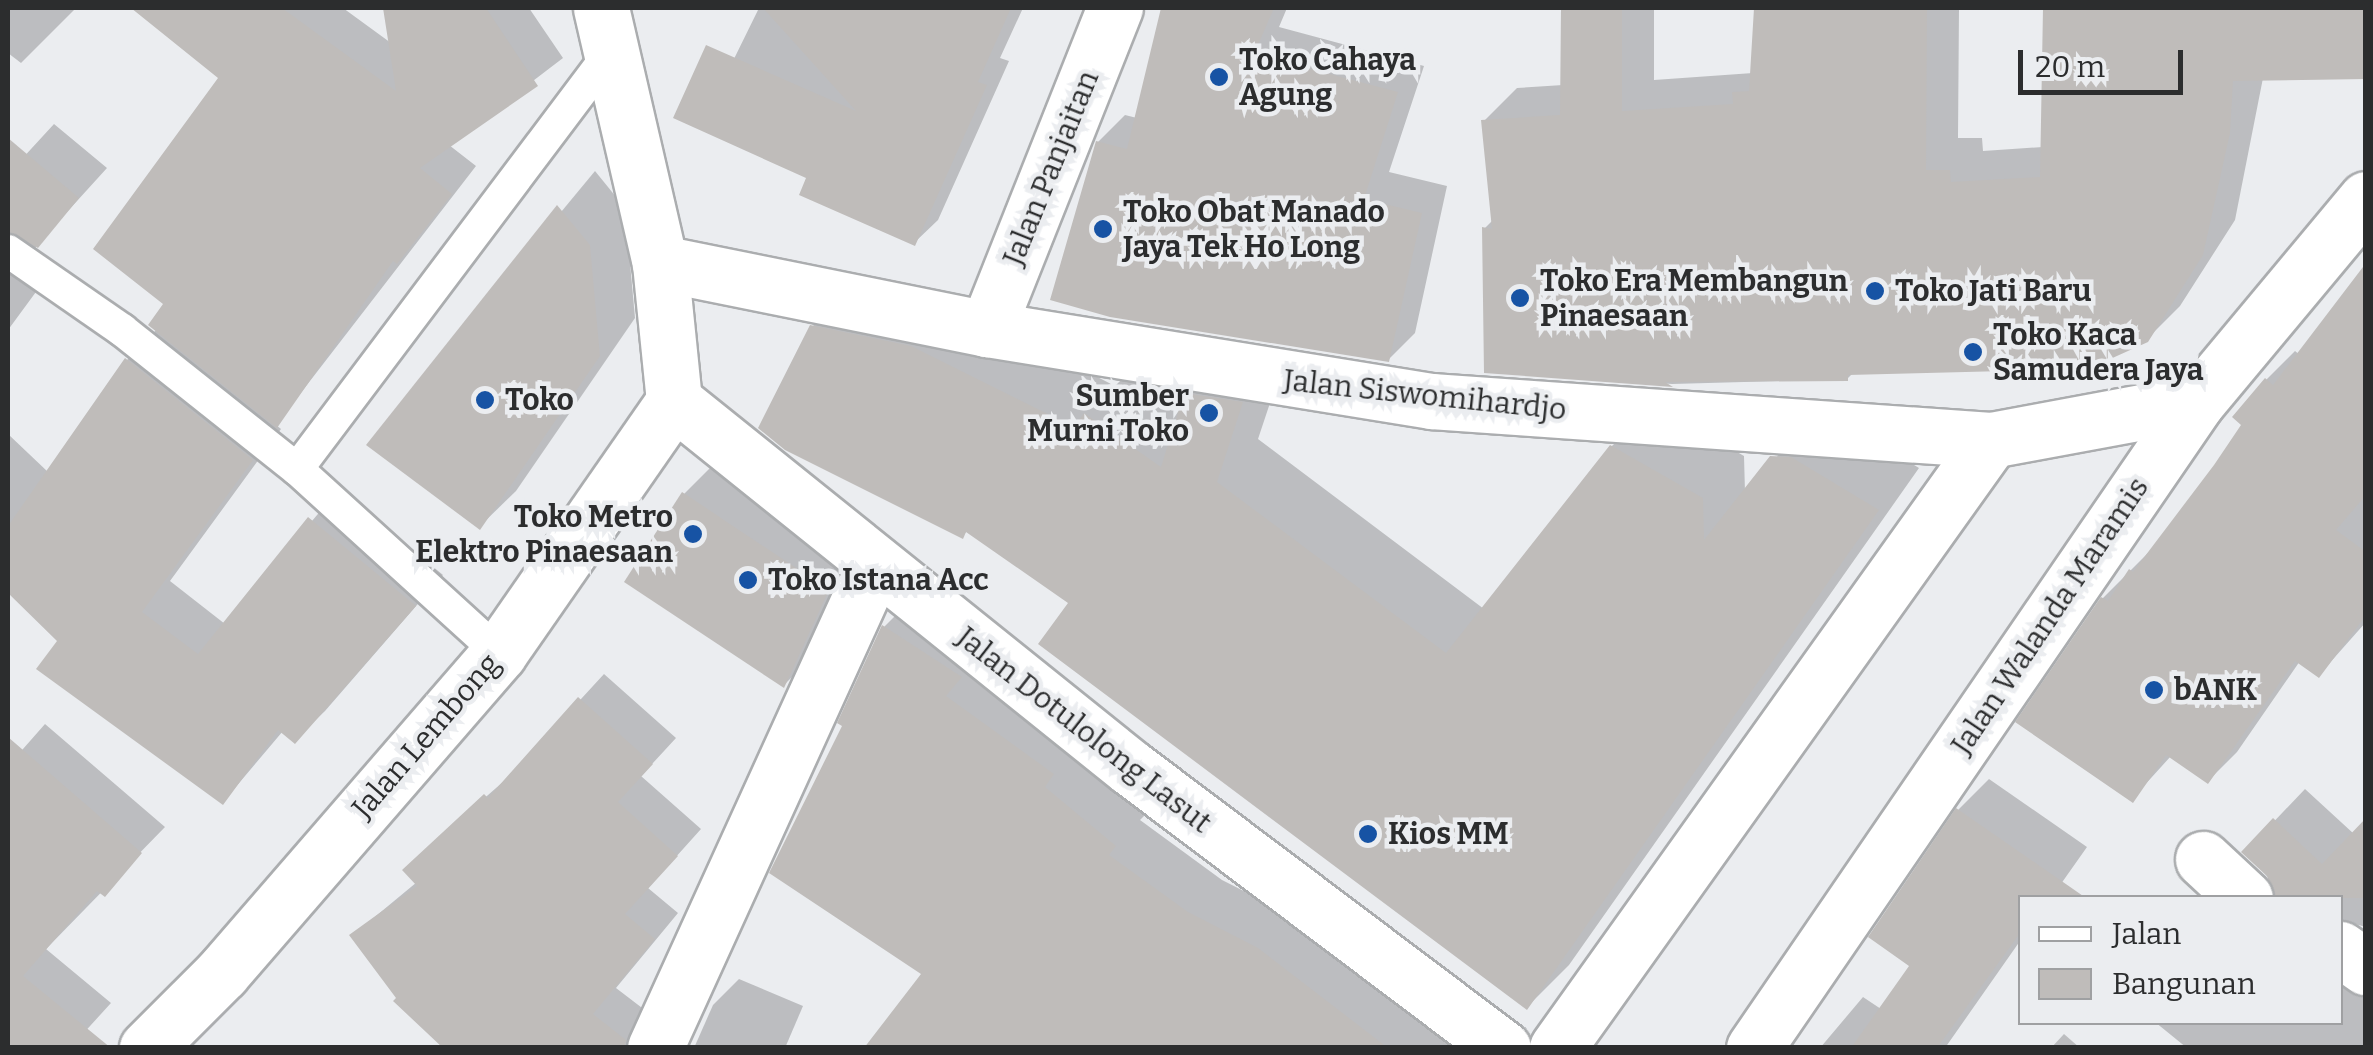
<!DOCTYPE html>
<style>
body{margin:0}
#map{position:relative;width:2373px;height:1055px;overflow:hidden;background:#ebedf0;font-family:Bitter,serif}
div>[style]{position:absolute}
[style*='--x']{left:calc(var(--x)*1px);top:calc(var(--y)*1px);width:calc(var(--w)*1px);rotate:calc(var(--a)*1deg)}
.shadow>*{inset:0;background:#0003}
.building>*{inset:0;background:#bfbcba}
.roads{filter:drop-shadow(2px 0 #abadaf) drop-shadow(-2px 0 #abadaf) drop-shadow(0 2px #abadaf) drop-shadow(0 -2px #abadaf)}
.service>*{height:32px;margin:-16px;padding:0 16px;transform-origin:16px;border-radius:16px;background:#fff}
.minor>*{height:55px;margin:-27.5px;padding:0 27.5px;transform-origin:27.5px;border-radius:27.5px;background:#fff}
.tertiary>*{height:55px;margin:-27.5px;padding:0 27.5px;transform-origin:27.5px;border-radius:27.5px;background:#fff}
.secondary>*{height:55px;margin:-27.5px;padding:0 27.5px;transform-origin:27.5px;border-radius:27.5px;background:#fff}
.trunk>*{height:55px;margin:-27.5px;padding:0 27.5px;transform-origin:27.5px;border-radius:27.5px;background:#fff}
.dots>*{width:28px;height:28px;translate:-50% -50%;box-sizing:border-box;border:5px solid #ebedf0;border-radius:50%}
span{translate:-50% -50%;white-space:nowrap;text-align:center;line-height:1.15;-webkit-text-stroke:9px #ebedf0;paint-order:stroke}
.poi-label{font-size:30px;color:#2c2d2e;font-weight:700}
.left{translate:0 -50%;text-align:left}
.right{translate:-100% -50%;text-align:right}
.street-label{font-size:30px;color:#2c2d2e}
.frame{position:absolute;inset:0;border:10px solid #2c2d2e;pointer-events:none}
.legend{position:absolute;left:2018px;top:895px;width:325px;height:130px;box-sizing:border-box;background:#ebedf0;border:2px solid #9fa0a2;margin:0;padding:12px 18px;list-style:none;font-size:30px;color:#2c2d2e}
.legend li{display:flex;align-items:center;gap:20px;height:50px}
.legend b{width:50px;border:2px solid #9fa0a2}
.scale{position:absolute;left:2018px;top:50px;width:165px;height:45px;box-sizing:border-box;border:5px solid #2c2d2e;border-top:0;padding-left:12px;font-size:30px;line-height:35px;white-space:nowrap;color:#2c2d2e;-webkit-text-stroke:8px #ebedf0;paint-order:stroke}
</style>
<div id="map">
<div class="shadow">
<div style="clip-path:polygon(8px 8px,76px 8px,21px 63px,8px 53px)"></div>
<div style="clip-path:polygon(135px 8px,343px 8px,391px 43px,385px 8px,529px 8px,563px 58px,449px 145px,476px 166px,276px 425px,281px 429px,170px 581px,225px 624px,339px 489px,443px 575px,325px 711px,295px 740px,283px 731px,223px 802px,8px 589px,8px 434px,48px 472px,127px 360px,157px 329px,222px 78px)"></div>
<div style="clip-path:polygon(759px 8px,1023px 8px,1000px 58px,1009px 61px,938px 220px,914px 243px,810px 177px,700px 128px)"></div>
<div style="clip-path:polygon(1170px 8px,1287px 8px,1279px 27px,1424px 66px,1389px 172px,1447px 186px,1415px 333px,1388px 360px,1098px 142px,1125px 115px,1137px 118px)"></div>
<div style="clip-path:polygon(1563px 8px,1654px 8px,1654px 80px,1753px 73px,1756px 8px,1959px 8px,1958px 138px,1982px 138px,1983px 151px,2043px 147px,2046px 8px,2366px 8px,2366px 76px,2263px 78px,2235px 220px,2180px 306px,2146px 340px,1854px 372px,1847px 379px,1672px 384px,1487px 371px,1485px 228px,1493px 220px,1484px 121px,1517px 88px,1563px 85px)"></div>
<div style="clip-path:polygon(54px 124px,107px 168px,37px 245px,25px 266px,44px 281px,8px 330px,8px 174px)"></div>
<div style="clip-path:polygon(595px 171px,625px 208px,635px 318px,516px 491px,480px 526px,369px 444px)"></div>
<div style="clip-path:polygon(2366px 267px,2366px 622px,2319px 675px,2300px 661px,2237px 752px,2208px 781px,2171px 756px,2132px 799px,2019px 721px,2103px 598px,2158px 543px,2245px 424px,2266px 380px,2295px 351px,2300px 355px)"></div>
<div style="clip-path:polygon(854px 284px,954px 304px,1115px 386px,1128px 373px,1181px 410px,1186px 394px,1228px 352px,1284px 361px,1258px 439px,1484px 609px,1612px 446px,1654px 404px,1744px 456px,1745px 492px,1815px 415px,1833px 416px,1919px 468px,1569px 965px,1527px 1007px,1072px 603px,968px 530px,962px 536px,812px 327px)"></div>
<div style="clip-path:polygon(720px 458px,864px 553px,820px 649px,784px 685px,684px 494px)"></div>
<div style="clip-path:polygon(917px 594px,1148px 812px,1140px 820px,1222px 880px,1291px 915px,1468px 1048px,867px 1048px,925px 973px,845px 725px,884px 627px)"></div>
<div style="clip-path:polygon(604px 674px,676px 738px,641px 776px,701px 829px,648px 888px,678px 913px,616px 988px,650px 1014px,635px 1048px,447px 1048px,353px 935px,417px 882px,431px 845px,513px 773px)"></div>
<div style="clip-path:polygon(45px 724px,165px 827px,46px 949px,111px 1003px,70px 1048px,8px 1048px,8px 766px)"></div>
<div style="clip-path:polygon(1989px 779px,2087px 847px,2051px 898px,2020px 898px,2020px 941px,1945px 1048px,1820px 1048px,1863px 997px,1881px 1009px,1912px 965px,1958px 810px)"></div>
<div style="clip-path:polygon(2305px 789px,2354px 834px,2366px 821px,2366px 927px,2340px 920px,2340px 898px,2273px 898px,2277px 887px,2245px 852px)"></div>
<div style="clip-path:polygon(2340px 926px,2366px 951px,2366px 1048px,2187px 1048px,2155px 1022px,2340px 1022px)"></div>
<div style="clip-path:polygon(739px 979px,803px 1006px,785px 1048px,694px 1048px,713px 1005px)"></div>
<div style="clip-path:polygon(2064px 1034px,2080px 1048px,2051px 1048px)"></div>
</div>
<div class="building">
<div style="clip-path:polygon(131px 8px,282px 8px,396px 91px,383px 8px,486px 8px,538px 86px,420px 168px,452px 194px,397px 264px,393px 261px,277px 428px,148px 325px,163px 304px,93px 249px,218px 78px)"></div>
<div style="clip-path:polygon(763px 8px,1011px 8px,978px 82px,987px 85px,915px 246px,799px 195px,806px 178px,673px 118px,706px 45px,856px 111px)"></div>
<div style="clip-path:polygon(1161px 8px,1274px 8px,1254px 54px,1398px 92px,1364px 199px,1422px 213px,1389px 362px,1110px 317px,1050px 300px,1096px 141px,1127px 149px)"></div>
<div style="clip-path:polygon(1561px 8px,1622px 8px,1622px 111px,1733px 104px,1732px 92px,1749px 91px,1754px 8px,1927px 8px,1926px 170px,1950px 170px,1951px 182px,2040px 177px,2043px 8px,2366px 8px,2366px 79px,2233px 81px,2230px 133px,2203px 255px,2148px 342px,2088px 369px,1848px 375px,1848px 381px,1665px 382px,1673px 387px,1484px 373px,1482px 227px,1492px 229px,1481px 120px,1560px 115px)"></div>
<div style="clip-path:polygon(8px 138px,79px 198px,38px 248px,8px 231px)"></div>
<div style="clip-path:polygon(557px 205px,590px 245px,600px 356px,480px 530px,366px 445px)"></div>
<div style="clip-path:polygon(2366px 263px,2366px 495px,2336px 530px,2366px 552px,2366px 615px,2319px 678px,2295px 661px,2208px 784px,2166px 755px,2133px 803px,2015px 722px,2101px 597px,2108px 601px,2129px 569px,2133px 572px,2214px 465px,2241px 425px,2232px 417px,2265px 378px,2273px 385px)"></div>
<div style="clip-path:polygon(810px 325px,911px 346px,1074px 427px,1084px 413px,1161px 467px,1184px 393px,1243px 402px,1217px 482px,1446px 653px,1610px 445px,1703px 498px,1704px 540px,1770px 456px,1791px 457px,1879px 510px,1527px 1010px,1038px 644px,1068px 603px,966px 532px,963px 539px,785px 450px,758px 428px)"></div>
<div style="clip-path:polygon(125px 358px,253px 460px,142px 612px,198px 654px,308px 517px,416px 606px,295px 744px,278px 730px,223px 805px,36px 669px,57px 641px,8px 593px,8px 526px)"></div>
<div style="clip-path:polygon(682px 492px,829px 590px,784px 688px,624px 582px)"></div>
<div style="clip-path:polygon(882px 625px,962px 677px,946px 696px,1054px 774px,1045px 787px,1116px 846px,1109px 855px,1188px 912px,1258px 948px,1388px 1048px,864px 1048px,921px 974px,769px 873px,842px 726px,837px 723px)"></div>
<div style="clip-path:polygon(578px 697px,653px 764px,618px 802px,678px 856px,625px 914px,655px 939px,593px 1014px,626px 1040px,624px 1048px,443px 1048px,393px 1001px,396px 998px,349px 935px,417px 886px,402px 870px,484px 794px,488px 798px)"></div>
<div style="clip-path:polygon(8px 737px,142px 853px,105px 897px,97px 891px,23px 976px,111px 1048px,8px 1048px)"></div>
<div style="clip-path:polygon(1956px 808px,2086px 898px,2020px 898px,2020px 933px,1937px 1048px,1851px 1048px,1909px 966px,1868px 937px)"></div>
<div style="clip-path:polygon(2273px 818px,2322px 864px,2366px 818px,2366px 898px,2275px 898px,2267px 876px,2241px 852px)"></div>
</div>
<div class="roads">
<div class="service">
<div style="--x:8;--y:251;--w:139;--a:34.7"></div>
<div style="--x:122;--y:330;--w:223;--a:38.5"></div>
<div style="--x:297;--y:469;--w:273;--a:42.3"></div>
<div style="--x:297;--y:469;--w:521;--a:-53.04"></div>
</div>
<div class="minor">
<div style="--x:987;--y:329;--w:450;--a:9.2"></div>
<div style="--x:1431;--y:401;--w:561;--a:3.98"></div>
<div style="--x:1991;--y:440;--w:209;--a:-10.5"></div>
<div style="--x:2203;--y:859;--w:57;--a:42.9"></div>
<div style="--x:2340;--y:949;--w:32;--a:35"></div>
<div style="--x:655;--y:1048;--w:529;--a:-65.52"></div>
<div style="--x:1557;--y:1048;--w:747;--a:-54.48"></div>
</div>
<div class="tertiary">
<div style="--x:674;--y:401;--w:586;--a:38.77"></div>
<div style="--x:1131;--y:768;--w:466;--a:37"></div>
<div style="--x:1754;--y:1048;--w:783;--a:-55.56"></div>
<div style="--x:2197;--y:402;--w:264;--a:-50.2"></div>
</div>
<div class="secondary">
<div style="--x:601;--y:8;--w:262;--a:77"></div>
</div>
<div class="trunk">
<div style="--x:147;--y:1048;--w:106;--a:-45"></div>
<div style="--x:222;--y:973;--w:423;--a:-49.1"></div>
<div style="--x:499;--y:653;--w:307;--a:-55.2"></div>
<div style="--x:674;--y:401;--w:139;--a:-95.8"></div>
<div style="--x:660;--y:263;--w:334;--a:11.4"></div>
<div style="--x:987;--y:329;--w:346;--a:-68.3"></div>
</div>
</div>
<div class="dots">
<div style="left:1219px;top:77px;background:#1753a4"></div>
<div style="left:1103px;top:229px;background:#1753a4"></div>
<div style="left:1875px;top:291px;background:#1753a4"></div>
<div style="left:1520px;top:298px;background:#1753a4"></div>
<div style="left:1973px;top:352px;background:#1753a4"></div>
<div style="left:485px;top:400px;background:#1753a4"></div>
<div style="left:1209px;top:413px;background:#1753a4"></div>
<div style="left:693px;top:534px;background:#1753a4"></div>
<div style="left:748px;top:580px;background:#1753a4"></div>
<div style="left:2154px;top:690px;background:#1753a4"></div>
<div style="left:1368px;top:834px;background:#1753a4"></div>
</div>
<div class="poi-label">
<span class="left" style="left:1239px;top:77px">Toko Cahaya<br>Agung</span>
<span class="left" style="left:1123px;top:229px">Toko Obat Manado<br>Jaya Tek Ho Long</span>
<span class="left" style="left:1540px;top:298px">Toko Era Membangun<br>Pinaesaan</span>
<span class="left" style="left:1895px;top:291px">Toko Jati Baru</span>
<span class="left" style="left:1993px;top:352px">Toko Kaca<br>Samudera Jaya</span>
<span class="right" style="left:1189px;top:413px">Sumber<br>Murni Toko</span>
<span class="left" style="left:505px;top:400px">Toko</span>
<span class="right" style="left:673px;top:534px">Toko Metro<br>Elektro Pinaesaan</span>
<span class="left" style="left:768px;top:580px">Toko Istana Acc</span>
<span class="left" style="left:2174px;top:690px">bANK</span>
<span class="left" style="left:1388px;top:834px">Kios MM</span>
</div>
<div class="street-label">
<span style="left:1051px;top:168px;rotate:-68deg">Jalan Panjaitan</span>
<span style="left:1425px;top:395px;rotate:6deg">Jalan Siswomihardjo</span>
<span style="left:2050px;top:616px;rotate:-56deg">Jalan Walanda Maramis</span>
<span style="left:1084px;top:730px;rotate:38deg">Jalan Dotulolong Lasut</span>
<span style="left:426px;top:736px;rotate:-49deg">Jalan Lembong</span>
</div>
<div class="frame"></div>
<ul class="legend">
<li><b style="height:12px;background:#fff"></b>Jalan</li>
<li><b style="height:28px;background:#bfbcba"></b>Bangunan</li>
</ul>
<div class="scale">20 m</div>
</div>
